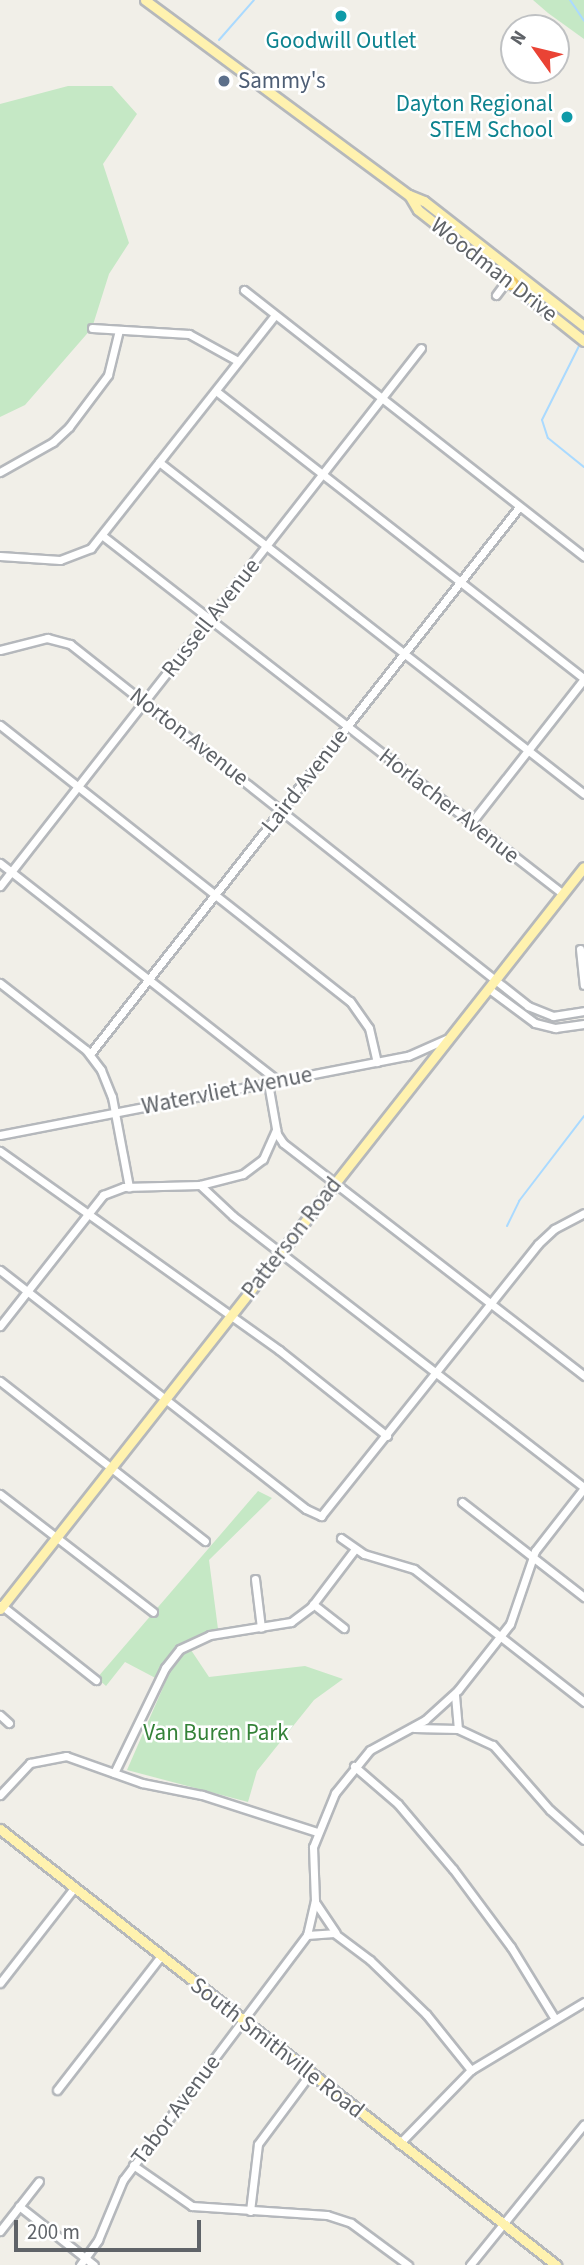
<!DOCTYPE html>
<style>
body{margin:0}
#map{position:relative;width:584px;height:2265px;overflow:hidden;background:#f1efe8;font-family:"Source Sans 3",sans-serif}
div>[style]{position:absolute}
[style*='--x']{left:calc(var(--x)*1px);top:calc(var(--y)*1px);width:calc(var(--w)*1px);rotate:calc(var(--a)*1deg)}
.green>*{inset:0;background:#c5e8c5}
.stream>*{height:2px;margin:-1px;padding:0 1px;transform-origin:1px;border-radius:1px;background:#aadaff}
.roads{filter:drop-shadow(2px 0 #b5b8bc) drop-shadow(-2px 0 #b5b8bc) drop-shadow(0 2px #b5b8bc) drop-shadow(0 -2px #b5b8bc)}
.minor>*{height:7px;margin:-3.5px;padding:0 3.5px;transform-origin:3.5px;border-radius:3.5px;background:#fff}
.major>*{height:9px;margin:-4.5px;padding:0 4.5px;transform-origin:4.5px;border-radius:4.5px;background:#fff2af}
.bridges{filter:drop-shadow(2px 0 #f2c960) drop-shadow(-2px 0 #f2c960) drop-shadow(0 2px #f2c960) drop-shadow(0 -2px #f2c960)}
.major-bridge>*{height:9px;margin:-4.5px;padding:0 4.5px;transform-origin:4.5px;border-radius:4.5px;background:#fff2af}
.dots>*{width:19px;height:19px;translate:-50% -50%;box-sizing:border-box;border:4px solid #fff;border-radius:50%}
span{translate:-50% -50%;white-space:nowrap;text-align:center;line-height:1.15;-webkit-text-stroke:5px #fff;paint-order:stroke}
.culture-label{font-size:23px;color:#0d838f}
.right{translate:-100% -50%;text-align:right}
.service-label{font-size:23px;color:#4e5e75}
.left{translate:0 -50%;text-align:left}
.street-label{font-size:23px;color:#5f6368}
.park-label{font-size:23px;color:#348238}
.north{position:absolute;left:500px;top:14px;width:70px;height:70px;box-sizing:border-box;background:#fff;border:2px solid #bfc1c3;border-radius:50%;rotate:304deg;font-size:19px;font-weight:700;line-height:28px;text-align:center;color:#5f6368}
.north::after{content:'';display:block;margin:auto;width:24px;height:32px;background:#ea4335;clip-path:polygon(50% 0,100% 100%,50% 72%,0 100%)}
.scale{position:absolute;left:14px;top:2220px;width:187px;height:32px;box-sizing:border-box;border:4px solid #5f6368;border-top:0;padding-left:9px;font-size:21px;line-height:24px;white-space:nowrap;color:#5f6368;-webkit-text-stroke:5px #fff;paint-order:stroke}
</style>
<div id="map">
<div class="green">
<div style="clip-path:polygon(533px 0,584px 0,584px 39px,548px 13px)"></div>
<div style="clip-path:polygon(68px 86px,112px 86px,137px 114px,103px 164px,129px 243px,109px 274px,92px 328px,25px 405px,0 417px,0 104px)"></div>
<div style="clip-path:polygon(258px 1491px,272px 1498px,209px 1560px,218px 1629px,185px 1641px,209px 1677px,305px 1666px,343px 1679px,314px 1700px,257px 1771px,248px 1802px,127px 1770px,165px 1683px,125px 1662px,106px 1686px,97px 1678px)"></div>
</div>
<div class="stream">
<div style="--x:570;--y:0;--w:25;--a:56"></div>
<div style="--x:219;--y:40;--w:53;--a:-48.8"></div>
<div style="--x:581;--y:342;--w:87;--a:116.6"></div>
<div style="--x:542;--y:420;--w:19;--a:72"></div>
<div style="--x:548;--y:438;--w:46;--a:38.9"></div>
<div style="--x:507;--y:1226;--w:28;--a:-64"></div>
<div style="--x:519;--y:1201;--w:107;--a:-52.6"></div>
</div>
<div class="roads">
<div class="minor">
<div style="--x:244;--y:290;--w:432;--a:38.1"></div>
<div style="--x:496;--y:295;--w:21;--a:-53"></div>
<div style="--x:92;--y:328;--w:97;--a:3.5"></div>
<div style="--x:189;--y:334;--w:56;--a:28.9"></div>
<div style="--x:216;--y:391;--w:467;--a:38"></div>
<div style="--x:159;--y:462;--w:539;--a:38"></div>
<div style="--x:0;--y:472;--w:61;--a:-29.5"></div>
<div style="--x:53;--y:442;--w:22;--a:-43"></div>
<div style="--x:69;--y:427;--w:65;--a:-53.1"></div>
<div style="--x:108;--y:375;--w:46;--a:-76.3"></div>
<div style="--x:103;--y:536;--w:583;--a:37.89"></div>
<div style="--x:0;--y:556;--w:60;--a:3.8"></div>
<div style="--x:60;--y:560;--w:33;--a:-21"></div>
<div style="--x:91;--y:548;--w:295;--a:-51.7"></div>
<div style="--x:0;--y:650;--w:49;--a:-14.3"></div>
<div style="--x:47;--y:638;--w:24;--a:15"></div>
<div style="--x:70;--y:644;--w:584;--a:38.32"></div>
<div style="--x:528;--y:1006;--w:27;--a:22"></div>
<div style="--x:553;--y:1016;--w:31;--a:-9"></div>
<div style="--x:0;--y:725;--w:446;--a:38.3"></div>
<div style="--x:350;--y:1001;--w:33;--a:55"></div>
<div style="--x:369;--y:1028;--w:35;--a:77"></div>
<div style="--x:471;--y:823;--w:183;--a:-51.9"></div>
<div style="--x:0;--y:863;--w:353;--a:38.1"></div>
<div style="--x:0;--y:886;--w:683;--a:-51.96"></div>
<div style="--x:580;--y:949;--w:36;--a:84"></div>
<div style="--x:0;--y:983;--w:109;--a:37.9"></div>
<div style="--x:86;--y:1050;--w:25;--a:53"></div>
<div style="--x:101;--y:1070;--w:29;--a:68"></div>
<div style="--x:112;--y:1097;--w:92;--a:79.3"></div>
<div style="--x:489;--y:989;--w:57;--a:36.5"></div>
<div style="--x:535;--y:1023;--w:21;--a:14"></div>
<div style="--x:555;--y:1028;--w:29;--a:-8"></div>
<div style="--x:90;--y:1054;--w:695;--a:-51.89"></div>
<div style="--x:268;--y:1083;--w:52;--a:80"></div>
<div style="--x:277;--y:1134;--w:11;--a:56"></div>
<div style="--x:283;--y:1143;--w:381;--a:37.7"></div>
<div style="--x:0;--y:1135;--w:416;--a:-11"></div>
<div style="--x:408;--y:1056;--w:42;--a:-24.1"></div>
<div style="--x:0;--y:1151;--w:343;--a:35.5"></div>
<div style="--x:279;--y:1350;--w:138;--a:38.5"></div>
<div style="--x:200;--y:1185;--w:45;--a:43.2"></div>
<div style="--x:233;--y:1216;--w:443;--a:37.7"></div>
<div style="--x:0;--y:1270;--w:388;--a:38"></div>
<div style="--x:306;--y:1509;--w:17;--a:25"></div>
<div style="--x:321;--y:1516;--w:348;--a:-51.4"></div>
<div style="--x:538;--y:1244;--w:22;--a:-43"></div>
<div style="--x:554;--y:1229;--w:34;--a:-28"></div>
<div style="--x:0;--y:1326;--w:167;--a:-51.8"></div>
<div style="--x:103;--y:1195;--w:22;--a:-21"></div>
<div style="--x:124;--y:1187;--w:76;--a:-1.5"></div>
<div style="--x:200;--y:1185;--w:44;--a:-14.3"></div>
<div style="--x:243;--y:1174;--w:25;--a:-37"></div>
<div style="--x:263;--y:1159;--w:32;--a:-66"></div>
<div style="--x:0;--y:1381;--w:260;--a:38"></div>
<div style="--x:0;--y:1494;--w:193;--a:37.6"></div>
<div style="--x:462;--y:1502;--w:155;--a:37.9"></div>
<div style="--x:341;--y:1538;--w:28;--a:35"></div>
<div style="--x:364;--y:1554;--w:52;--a:16.7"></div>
<div style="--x:414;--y:1569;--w:216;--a:38"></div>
<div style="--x:255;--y:1579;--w:49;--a:83"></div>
<div style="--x:313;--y:1604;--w:39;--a:38"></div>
<div style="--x:1;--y:1605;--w:121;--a:38.3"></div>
<div style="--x:455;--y:1695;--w:34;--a:85"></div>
<div style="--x:0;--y:1715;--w:12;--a:42"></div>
<div style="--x:414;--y:1728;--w:44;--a:1.3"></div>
<div style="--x:458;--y:1729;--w:38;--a:25"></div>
<div style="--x:493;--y:1745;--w:86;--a:48.8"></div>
<div style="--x:550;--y:1810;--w:45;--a:41.4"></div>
<div style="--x:354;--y:1766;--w:58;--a:40.8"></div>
<div style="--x:398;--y:1804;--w:85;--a:49.8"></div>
<div style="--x:453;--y:1869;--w:97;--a:53.4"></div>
<div style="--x:511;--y:1947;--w:84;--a:58.6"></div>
<div style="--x:114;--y:1773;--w:117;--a:-64.1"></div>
<div style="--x:165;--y:1668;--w:24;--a:-52"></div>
<div style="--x:180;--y:1649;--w:33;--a:-25"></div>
<div style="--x:210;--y:1635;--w:82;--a:-9.1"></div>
<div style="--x:291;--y:1622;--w:25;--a:-37"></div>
<div style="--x:311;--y:1607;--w:73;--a:-52.8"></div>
<div style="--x:0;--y:1795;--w:44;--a:-46.8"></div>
<div style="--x:30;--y:1763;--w:37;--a:-11"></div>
<div style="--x:66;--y:1756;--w:81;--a:19.6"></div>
<div style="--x:142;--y:1783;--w:61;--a:11.3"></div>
<div style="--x:202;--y:1795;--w:121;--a:17.8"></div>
<div style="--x:315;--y:1902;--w:37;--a:56"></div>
<div style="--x:307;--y:1935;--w:27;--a:-4"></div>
<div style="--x:334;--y:1933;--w:45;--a:36.9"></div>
<div style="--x:370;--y:1960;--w:78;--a:44"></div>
<div style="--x:426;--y:2014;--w:72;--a:51.2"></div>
<div style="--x:0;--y:1983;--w:120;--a:-52.1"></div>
<div style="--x:57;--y:2090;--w:170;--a:-52.2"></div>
<div style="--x:399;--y:2144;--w:103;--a:-45.8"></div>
<div style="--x:471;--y:2070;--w:132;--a:-31"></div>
<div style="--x:133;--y:2165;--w:72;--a:34.8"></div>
<div style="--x:192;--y:2206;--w:135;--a:3.8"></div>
<div style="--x:327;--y:2215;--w:25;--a:18"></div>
<div style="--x:351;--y:2223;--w:71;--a:36.4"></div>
<div style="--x:19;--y:2206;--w:95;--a:38.2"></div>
<div style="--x:250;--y:2211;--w:67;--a:-83.2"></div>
<div style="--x:258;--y:2144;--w:87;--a:-53.4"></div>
<div style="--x:0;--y:2231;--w:63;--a:-52"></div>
<div style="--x:80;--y:2265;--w:31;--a:-54"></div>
<div style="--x:98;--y:2240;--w:65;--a:-67.4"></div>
<div style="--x:123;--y:2180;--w:306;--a:-53.1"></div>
<div style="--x:307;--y:1935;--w:35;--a:-77"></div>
<div style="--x:315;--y:1901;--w:54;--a:-92.1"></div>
<div style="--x:313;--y:1847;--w:58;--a:-67.8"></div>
<div style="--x:335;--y:1793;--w:55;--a:-50.9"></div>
<div style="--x:370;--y:1750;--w:63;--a:-28.6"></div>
<div style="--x:425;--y:1720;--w:45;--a:-42.3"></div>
<div style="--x:458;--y:1690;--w:84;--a:-51.8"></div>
<div style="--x:510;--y:1624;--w:77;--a:-71.1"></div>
<div style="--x:535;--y:1551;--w:80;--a:-52.1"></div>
<div style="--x:470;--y:2265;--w:181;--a:-51"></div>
</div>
<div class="major">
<div style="--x:145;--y:0;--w:328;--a:36.5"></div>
<div style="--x:409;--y:195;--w:16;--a:22"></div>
<div style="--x:424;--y:201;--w:203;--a:38"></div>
<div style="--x:409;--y:195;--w:17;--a:59"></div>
<div style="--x:418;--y:210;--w:108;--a:38.2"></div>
<div style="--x:511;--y:283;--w:93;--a:38.5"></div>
<div style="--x:0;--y:1609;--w:944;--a:-51.8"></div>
<div style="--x:0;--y:1829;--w:707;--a:38.1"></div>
</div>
</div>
<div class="bridges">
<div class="major-bridge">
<div style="--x:503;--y:277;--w:10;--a:37"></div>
</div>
</div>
<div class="dots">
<div style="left:341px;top:16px;background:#0f9aa8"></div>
<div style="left:224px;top:81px;background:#5c6f8a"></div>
<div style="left:567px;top:117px;background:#0f9aa8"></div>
</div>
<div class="culture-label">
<span style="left:341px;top:41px">Goodwill Outlet</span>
<span class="right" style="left:553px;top:117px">Dayton Regional<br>STEM School</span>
</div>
<div class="service-label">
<span class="left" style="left:238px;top:81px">Sammy's</span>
</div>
<div class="street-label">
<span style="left:494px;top:270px;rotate:38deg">Woodman Drive</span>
<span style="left:211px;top:618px;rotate:-52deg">Russell Avenue</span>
<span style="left:189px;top:737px;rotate:38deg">Norton Avenue</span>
<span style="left:305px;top:781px;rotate:-52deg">Laird Avenue</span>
<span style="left:449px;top:806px;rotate:38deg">Horlacher Avenue</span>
<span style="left:227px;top:1091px;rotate:-11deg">Watervliet Avenue</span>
<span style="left:292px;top:1238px;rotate:-52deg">Patterson Road</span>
<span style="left:277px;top:2048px;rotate:38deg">South Smithville Road</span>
<span style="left:176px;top:2110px;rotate:-53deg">Tabor Avenue</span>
</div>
<div class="park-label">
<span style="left:216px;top:1733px">Van Buren Park</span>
</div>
<div class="north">N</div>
<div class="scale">200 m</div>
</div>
